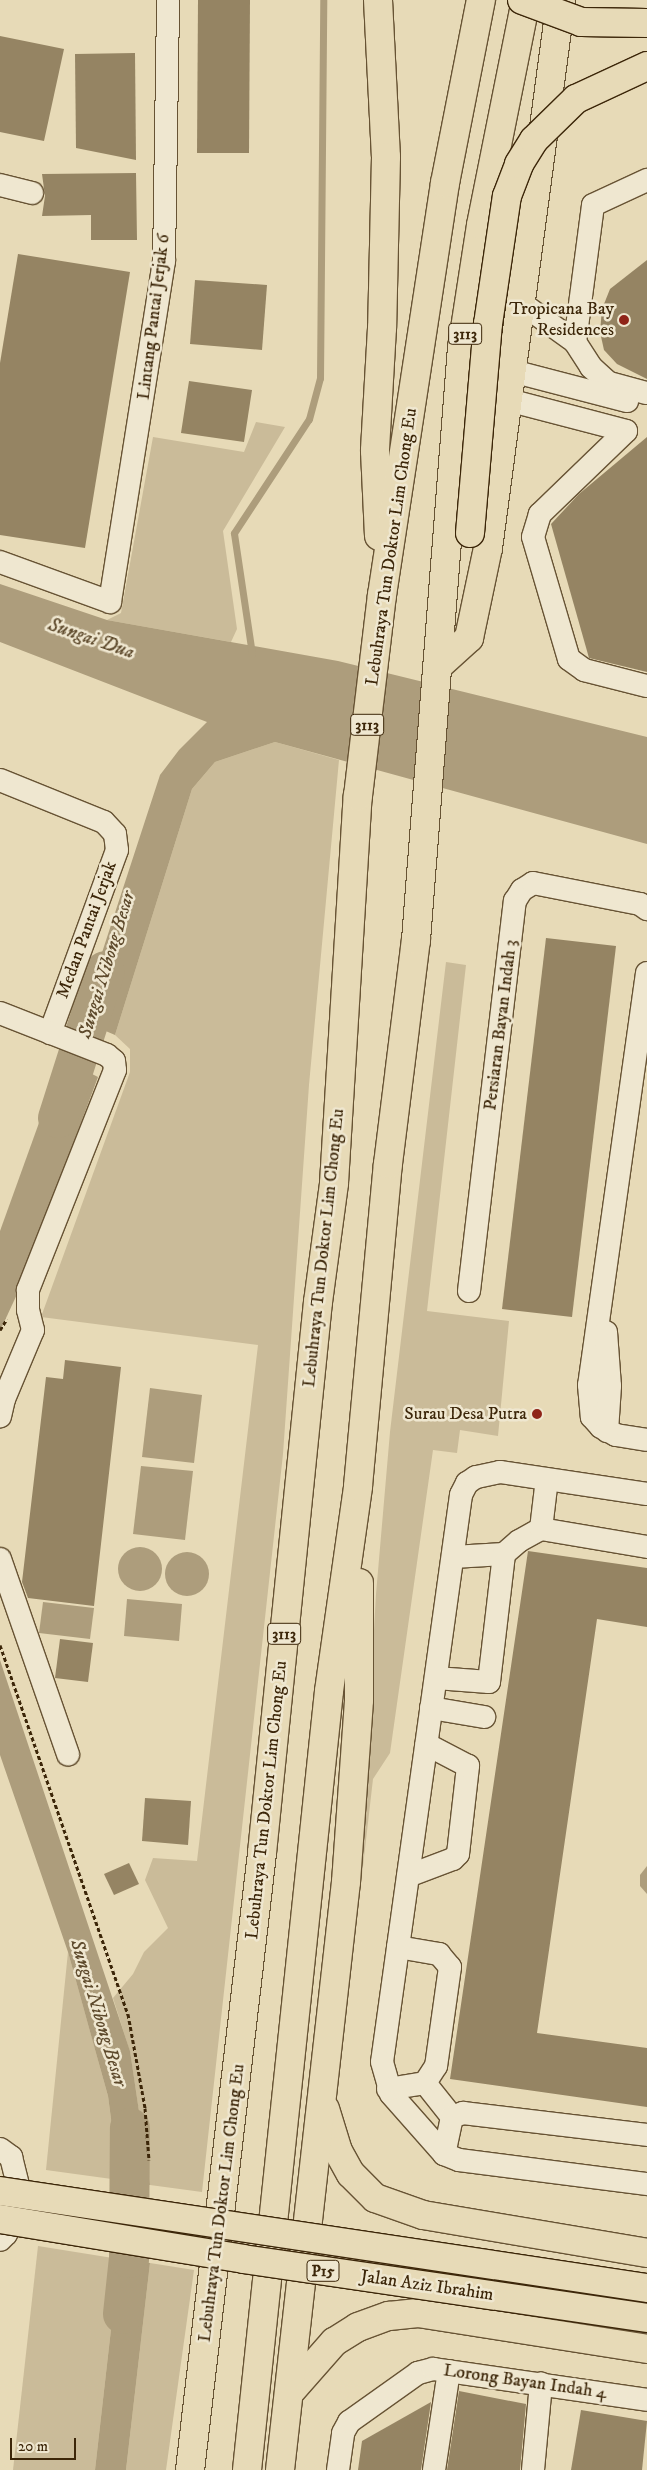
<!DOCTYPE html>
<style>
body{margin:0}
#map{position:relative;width:647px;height:2470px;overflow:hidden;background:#e7dab7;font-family:"IM FELL DW Pica",serif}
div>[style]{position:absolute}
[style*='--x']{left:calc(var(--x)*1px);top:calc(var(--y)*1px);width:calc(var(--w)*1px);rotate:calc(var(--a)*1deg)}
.green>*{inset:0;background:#cabb99}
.water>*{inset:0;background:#ad9d7c}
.round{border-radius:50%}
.stream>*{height:7px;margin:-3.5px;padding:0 3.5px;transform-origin:3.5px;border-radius:3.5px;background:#ad9d7c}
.river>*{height:40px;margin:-20px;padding:0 20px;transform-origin:20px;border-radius:20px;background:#ad9d7c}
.building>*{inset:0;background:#958463}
.path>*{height:3px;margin-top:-1.5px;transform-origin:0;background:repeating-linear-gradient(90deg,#3c2609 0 4px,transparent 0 6.5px)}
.roads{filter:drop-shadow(1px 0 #675334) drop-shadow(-1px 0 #675334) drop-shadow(0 1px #675334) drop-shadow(0 -1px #675334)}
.minor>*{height:22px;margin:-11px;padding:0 11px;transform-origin:11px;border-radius:11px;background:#efe7d0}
.highway>*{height:28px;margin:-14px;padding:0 14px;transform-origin:14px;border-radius:14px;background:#e7dab7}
.bridges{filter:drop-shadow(1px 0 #3c2609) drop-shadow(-1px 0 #3c2609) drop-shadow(0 1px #3c2609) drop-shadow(0 -1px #3c2609)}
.major-bridge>*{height:28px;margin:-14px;padding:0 14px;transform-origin:14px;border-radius:14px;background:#e7dab7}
.highway-bridge>*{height:28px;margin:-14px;padding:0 14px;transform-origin:14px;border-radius:14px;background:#e7dab7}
.dots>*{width:14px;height:14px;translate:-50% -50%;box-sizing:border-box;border:2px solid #efe7d0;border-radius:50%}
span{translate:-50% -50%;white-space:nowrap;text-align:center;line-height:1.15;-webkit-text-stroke:5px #efe7d0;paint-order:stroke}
.shield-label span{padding:1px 4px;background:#efe7d0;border:1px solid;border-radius:4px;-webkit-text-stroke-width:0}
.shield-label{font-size:16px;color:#3c2609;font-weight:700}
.poi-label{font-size:18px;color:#3c2609}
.right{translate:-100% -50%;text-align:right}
.street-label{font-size:18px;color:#3c2609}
.water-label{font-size:19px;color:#5e4a2c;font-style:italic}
.scale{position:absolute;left:10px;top:2438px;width:66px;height:22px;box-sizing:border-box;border:2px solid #3c2609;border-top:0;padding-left:6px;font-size:15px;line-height:18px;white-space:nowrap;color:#3c2609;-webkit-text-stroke:4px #efe7d0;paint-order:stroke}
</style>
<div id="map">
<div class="green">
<div style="clip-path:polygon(256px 422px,285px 427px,223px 531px,237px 629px,231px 642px,107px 620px,121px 613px,153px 437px,244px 452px)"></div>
<div style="clip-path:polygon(275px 742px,339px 760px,309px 1085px,283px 1454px,202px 2192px,150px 2185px,130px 2052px,113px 1998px,133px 1974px,144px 1952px,168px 1928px,145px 1880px,153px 1858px,197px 1861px,258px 1345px,41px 1317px,130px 1072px,130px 1049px,115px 1035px,192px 789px,215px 762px)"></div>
<div style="clip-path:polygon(446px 962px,466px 965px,427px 1311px,509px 1321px,498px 1436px,460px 1430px,457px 1453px,433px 1450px,390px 1753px,373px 1779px,359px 1901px,376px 1594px,390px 1432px)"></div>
<div style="clip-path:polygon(68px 1952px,108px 2096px,119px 2180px,46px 2170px)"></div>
<div style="clip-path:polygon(38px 2246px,119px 2259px,95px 2470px,13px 2470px)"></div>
<div style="clip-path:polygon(150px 2263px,194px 2270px,166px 2470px,126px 2470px)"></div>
</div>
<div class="water">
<div style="clip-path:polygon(0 584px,107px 620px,338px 661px,647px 737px,647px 844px,275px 742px,215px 762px,192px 789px,115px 1035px,80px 1020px,160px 775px,179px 750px,207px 722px,0 642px)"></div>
<div style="clip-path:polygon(62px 1059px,98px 1077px,19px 1290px,0 1331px,0 1231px)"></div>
<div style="clip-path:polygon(150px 1388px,202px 1395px,194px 1463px,142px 1457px)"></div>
<div style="clip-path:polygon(141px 1466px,193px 1471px,185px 1540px,133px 1534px)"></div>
<div class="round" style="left:118px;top:1547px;width:44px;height:44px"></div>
<div class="round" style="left:165px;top:1552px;width:44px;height:44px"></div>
<div style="clip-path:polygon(127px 1599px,182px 1604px,179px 1641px,124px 1636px)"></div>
<div style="clip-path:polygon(43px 1602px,94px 1608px,90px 1639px,39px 1633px)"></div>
<div style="clip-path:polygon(0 1660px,130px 2051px,150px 2185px,119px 2180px,108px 2096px,89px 2028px,68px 1952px,0 1755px)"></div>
<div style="clip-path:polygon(647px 1866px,647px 1894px,640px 1886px,640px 1875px)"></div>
<div style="clip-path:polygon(119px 2259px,150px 2263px,126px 2470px,95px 2470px)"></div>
</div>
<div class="stream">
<div style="--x:252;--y:654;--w:122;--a:-98.5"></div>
<div style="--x:234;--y:533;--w:136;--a:-56.7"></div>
<div style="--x:309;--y:419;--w:42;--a:-75"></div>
<div style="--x:320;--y:378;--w:378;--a:-89.5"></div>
</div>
<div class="river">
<div style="--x:58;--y:1118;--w:154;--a:-72.3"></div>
<div style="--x:123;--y:2314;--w:56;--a:-83.9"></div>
<div style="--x:129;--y:2258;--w:130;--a:-89.6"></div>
</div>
<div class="building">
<div style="clip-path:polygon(198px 0,250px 0,249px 153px,197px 153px)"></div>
<div style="clip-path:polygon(0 36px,64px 49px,44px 141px,0 132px)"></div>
<div style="clip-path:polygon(135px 53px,136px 160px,76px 148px,75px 54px)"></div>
<div style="clip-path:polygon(136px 173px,137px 240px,91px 240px,91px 215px,42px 216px,45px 196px,42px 174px)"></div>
<div style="clip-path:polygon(18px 254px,130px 272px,85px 548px,0 535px,0 363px)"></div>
<div style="clip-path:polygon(647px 260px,647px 379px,617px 364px,604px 350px,600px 332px,602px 309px,610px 289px)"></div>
<div style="clip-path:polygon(195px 280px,267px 285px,262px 350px,190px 344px)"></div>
<div style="clip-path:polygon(189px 381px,252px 390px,244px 442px,181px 433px)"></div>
<div style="clip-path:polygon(647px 437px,647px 672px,589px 658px,551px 524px,579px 494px)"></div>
<div style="clip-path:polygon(546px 938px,616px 946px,572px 1317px,502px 1309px)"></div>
<div style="clip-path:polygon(65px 1360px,121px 1367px,94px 1606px,28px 1598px,22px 1582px,46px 1377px,63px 1379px)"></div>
<div style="clip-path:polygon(528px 1551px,647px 1568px,647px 1627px,597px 1619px,537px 2033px,647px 2048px,647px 2107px,450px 2079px)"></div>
<div style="clip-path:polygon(60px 1639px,93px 1643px,88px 1682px,55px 1678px)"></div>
<div style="clip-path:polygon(145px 1798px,191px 1801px,188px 1845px,142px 1841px)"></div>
<div style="clip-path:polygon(129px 1863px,139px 1884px,114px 1895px,104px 1874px)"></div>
<div style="clip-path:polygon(459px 2391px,526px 2404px,520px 2470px,447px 2470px)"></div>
<div style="clip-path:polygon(431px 2402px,421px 2470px,358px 2470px,362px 2441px)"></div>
<div style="clip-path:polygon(581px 2410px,647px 2421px,642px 2470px,571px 2470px)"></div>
</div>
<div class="path">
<div style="--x:0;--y:1330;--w:13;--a:-58"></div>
<div style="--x:0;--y:1645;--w:391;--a:70.9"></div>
<div style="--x:128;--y:2014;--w:96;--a:79.7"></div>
<div style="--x:145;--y:2108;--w:52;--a:85.6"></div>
</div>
<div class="roads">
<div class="minor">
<div style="--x:0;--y:185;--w:33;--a:14"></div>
<div style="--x:521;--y:303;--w:67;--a:35.8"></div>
<div style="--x:575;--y:342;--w:30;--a:57"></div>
<div style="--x:591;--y:367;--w:24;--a:42"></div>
<div style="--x:609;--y:383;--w:39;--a:15"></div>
<div style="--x:575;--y:342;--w:138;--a:-82.5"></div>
<div style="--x:593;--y:205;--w:60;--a:-24.8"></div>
<div style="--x:512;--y:371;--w:119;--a:14.6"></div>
<div style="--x:508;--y:400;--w:122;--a:14.7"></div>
<div style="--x:626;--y:431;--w:120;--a:136"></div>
<div style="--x:540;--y:514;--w:24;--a:107"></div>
<div style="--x:533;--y:537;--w:127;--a:73.6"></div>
<div style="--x:569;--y:659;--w:19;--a:36"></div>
<div style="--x:584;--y:670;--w:65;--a:14.3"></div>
<div style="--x:0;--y:562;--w:117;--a:20"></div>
<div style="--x:110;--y:602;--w:345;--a:-81"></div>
<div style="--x:164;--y:261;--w:261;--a:-89.1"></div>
<div style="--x:0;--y:780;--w:112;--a:22"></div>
<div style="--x:104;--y:822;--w:16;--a:47"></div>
<div style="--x:115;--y:834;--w:16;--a:83"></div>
<div style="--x:117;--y:850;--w:195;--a:110.1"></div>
<div style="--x:647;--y:973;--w:416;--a:98"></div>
<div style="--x:589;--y:1385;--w:32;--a:85"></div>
<div style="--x:592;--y:1417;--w:13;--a:48"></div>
<div style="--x:601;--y:1427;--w:17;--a:28"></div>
<div style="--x:616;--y:1435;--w:31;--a:9"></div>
<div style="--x:0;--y:1013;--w:115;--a:21.4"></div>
<div style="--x:107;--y:1055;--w:9;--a:41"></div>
<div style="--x:114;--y:1061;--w:9;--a:84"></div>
<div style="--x:115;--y:1070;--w:237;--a:111.6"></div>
<div style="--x:28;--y:1290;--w:20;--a:90"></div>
<div style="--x:28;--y:1310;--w:21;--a:76"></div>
<div style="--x:33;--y:1330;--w:75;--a:112.8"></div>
<div style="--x:4;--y:1399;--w:18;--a:103"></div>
<div style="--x:469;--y:1291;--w:393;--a:-83.3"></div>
<div style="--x:515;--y:901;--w:13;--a:-58"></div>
<div style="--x:522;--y:890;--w:13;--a:-32"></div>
<div style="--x:533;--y:883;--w:109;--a:11.1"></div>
<div style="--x:640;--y:904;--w:9;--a:36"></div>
<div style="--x:606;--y:1332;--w:54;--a:85.8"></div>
<div style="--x:610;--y:1386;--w:45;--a:93.8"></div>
<div style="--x:647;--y:1494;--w:149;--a:-171.5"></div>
<div style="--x:500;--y:1472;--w:25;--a:168"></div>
<div style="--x:476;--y:1477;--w:11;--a:146"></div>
<div style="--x:467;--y:1483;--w:13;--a:117"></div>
<div style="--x:461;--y:1495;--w:572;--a:97.93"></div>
<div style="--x:382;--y:2062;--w:33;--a:74"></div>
<div style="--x:391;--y:2094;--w:80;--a:48.5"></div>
<div style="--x:444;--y:2154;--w:16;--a:22"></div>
<div style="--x:459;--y:2160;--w:190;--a:7.3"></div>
<div style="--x:541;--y:1529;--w:50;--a:-83.2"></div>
<div style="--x:453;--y:1557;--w:51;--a:-3.4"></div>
<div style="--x:504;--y:1554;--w:20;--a:-41"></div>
<div style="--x:519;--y:1541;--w:25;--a:-29"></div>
<div style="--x:541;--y:1529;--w:108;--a:9.6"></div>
<div style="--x:0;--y:1559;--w:207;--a:70.8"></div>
<div style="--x:436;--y:1678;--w:53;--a:4.3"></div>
<div style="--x:489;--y:1682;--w:129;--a:-83.3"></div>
<div style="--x:431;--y:1708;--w:54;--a:9.6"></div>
<div style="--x:408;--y:1876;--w:48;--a:-20.7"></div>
<div style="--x:453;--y:1859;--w:7;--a:-45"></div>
<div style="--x:458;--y:1854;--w:89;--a:-83.5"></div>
<div style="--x:468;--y:1766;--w:47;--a:-152.4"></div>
<div style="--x:398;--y:1947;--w:42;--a:9.7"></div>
<div style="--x:439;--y:1954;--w:17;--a:50"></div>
<div style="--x:450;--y:1967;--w:100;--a:98"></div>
<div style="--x:436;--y:2066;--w:20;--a:123"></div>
<div style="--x:388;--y:2089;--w:37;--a:-9"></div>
<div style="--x:425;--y:2083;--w:43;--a:51.5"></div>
<div style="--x:452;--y:2117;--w:38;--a:102"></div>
<div style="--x:452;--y:2117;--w:12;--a:-20"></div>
<div style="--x:463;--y:2113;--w:185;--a:6.8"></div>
<div style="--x:0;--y:2149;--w:14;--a:36"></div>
<div style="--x:11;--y:2157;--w:29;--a:76"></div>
<div style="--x:18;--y:2185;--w:24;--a:97"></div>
<div style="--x:15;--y:2209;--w:27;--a:110"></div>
<div style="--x:6;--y:2234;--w:8;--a:135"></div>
<div style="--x:338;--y:2470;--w:37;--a:-82"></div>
<div style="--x:343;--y:2433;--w:13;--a:-61"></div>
<div style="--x:349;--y:2422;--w:85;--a:-35.4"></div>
<div style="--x:418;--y:2373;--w:16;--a:-15"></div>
<div style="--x:433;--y:2369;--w:216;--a:8.2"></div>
<div style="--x:434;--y:2470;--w:100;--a:-81.4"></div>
<div style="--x:533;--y:2470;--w:87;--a:-84.7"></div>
</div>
<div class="highway">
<div style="--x:378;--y:0;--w:157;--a:87.1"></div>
<div style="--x:386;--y:157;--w:171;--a:91.3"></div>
<div style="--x:382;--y:328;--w:123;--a:93.3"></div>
<div style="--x:375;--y:451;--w:85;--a:87.3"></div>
<div style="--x:438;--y:666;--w:42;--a:-42.1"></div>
<div style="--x:469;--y:638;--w:92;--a:-78.1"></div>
<div style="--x:488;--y:548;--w:553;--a:-82.41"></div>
<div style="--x:325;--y:2109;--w:44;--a:72.8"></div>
<div style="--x:338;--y:2151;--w:26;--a:61"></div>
<div style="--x:351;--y:2174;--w:34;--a:45"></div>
<div style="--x:375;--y:2198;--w:51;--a:19.5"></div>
<div style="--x:423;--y:2215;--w:227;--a:9.6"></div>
<div style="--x:290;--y:2392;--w:67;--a:-48.7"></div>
<div style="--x:334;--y:2342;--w:28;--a:-32"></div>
<div style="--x:358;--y:2327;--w:33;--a:-20"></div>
<div style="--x:389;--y:2316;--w:29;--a:-6"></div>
<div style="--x:418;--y:2313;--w:232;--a:8.9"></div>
<div style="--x:190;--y:2470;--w:621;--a:-83.34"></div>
<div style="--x:262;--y:1853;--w:554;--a:-84.2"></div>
<div style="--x:318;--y:1302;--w:120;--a:-82.3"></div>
<div style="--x:334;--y:1183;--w:388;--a:-86.5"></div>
<div style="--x:358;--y:796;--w:202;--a:-83.2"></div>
<div style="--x:382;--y:595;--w:417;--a:-81.3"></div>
<div style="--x:445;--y:183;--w:187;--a:-78.9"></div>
<div style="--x:247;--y:2470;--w:783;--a:-83.99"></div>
<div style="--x:329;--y:1691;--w:207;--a:-81.9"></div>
<div style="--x:358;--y:1486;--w:323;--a:-84.7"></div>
<div style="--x:388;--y:1164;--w:226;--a:-82.9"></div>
<div style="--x:416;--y:940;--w:594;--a:-85.56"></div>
<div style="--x:462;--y:348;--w:124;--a:-81.2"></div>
<div style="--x:481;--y:225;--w:229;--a:-78.7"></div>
<div style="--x:280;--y:2470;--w:592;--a:-83.6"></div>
<div style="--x:346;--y:1882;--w:182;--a:-85.9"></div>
<div style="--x:359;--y:1700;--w:117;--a:-90"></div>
</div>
</div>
<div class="bridges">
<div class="major-bridge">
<div style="--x:0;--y:2191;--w:654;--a:8.53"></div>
<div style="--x:0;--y:2219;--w:246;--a:9.3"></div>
<div style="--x:243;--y:2259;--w:408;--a:8.3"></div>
</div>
<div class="highway-bridge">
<div style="--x:522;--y:0;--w:63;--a:20.4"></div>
<div style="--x:581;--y:22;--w:66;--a:0.9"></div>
<div style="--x:470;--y:533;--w:210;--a:-85.1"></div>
<div style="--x:488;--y:324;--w:129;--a:-81.6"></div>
<div style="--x:507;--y:196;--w:34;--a:-69"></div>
<div style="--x:519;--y:164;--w:28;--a:-58"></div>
<div style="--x:534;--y:140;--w:59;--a:-44.3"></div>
<div style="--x:576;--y:99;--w:78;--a:-24.9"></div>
</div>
</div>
<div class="dots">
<div style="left:624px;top:320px;background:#8f2418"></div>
<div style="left:537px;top:1414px;background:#8f2418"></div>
</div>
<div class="shield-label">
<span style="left:465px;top:334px">3113</span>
<span style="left:367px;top:725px">3113</span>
<span style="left:284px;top:1634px">3113</span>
<span style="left:323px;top:2271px">P15</span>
</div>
<div class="poi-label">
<span class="right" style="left:614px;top:320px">Tropicana Bay<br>Residences</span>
<span class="right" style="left:527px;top:1414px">Surau Desa Putra</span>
</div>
<div class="street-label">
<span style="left:154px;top:317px;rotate:-83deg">Lintang Pantai Jerjak 6</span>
<span style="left:392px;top:547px;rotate:-82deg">Lebuhraya Tun Doktor Lim Chong Eu</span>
<span style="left:87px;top:930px;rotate:-70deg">Medan Pantai Jerjak</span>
<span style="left:501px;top:1025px;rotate:-83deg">Persiaran Bayan Indah 3</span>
<span style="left:324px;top:1248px;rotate:-84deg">Lebuhraya Tun Doktor Lim Chong Eu</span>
<span style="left:267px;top:1800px;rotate:-84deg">Lebuhraya Tun Doktor Lim Chong Eu</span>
<span style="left:222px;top:2203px;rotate:-83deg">Lebuhraya Tun Doktor Lim Chong Eu</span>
<span style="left:427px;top:2286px;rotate:8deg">Jalan Aziz Ibrahim</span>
<span style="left:525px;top:2382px;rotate:8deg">Lorong Bayan Indah 4</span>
</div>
<div class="water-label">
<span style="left:91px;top:639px;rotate:19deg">Sungai Dua</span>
<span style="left:107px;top:965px;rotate:-73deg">Sungai Nibong Besar</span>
<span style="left:98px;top:2013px;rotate:73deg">Sungai Nibong Besar</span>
</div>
<div class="scale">20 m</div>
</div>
